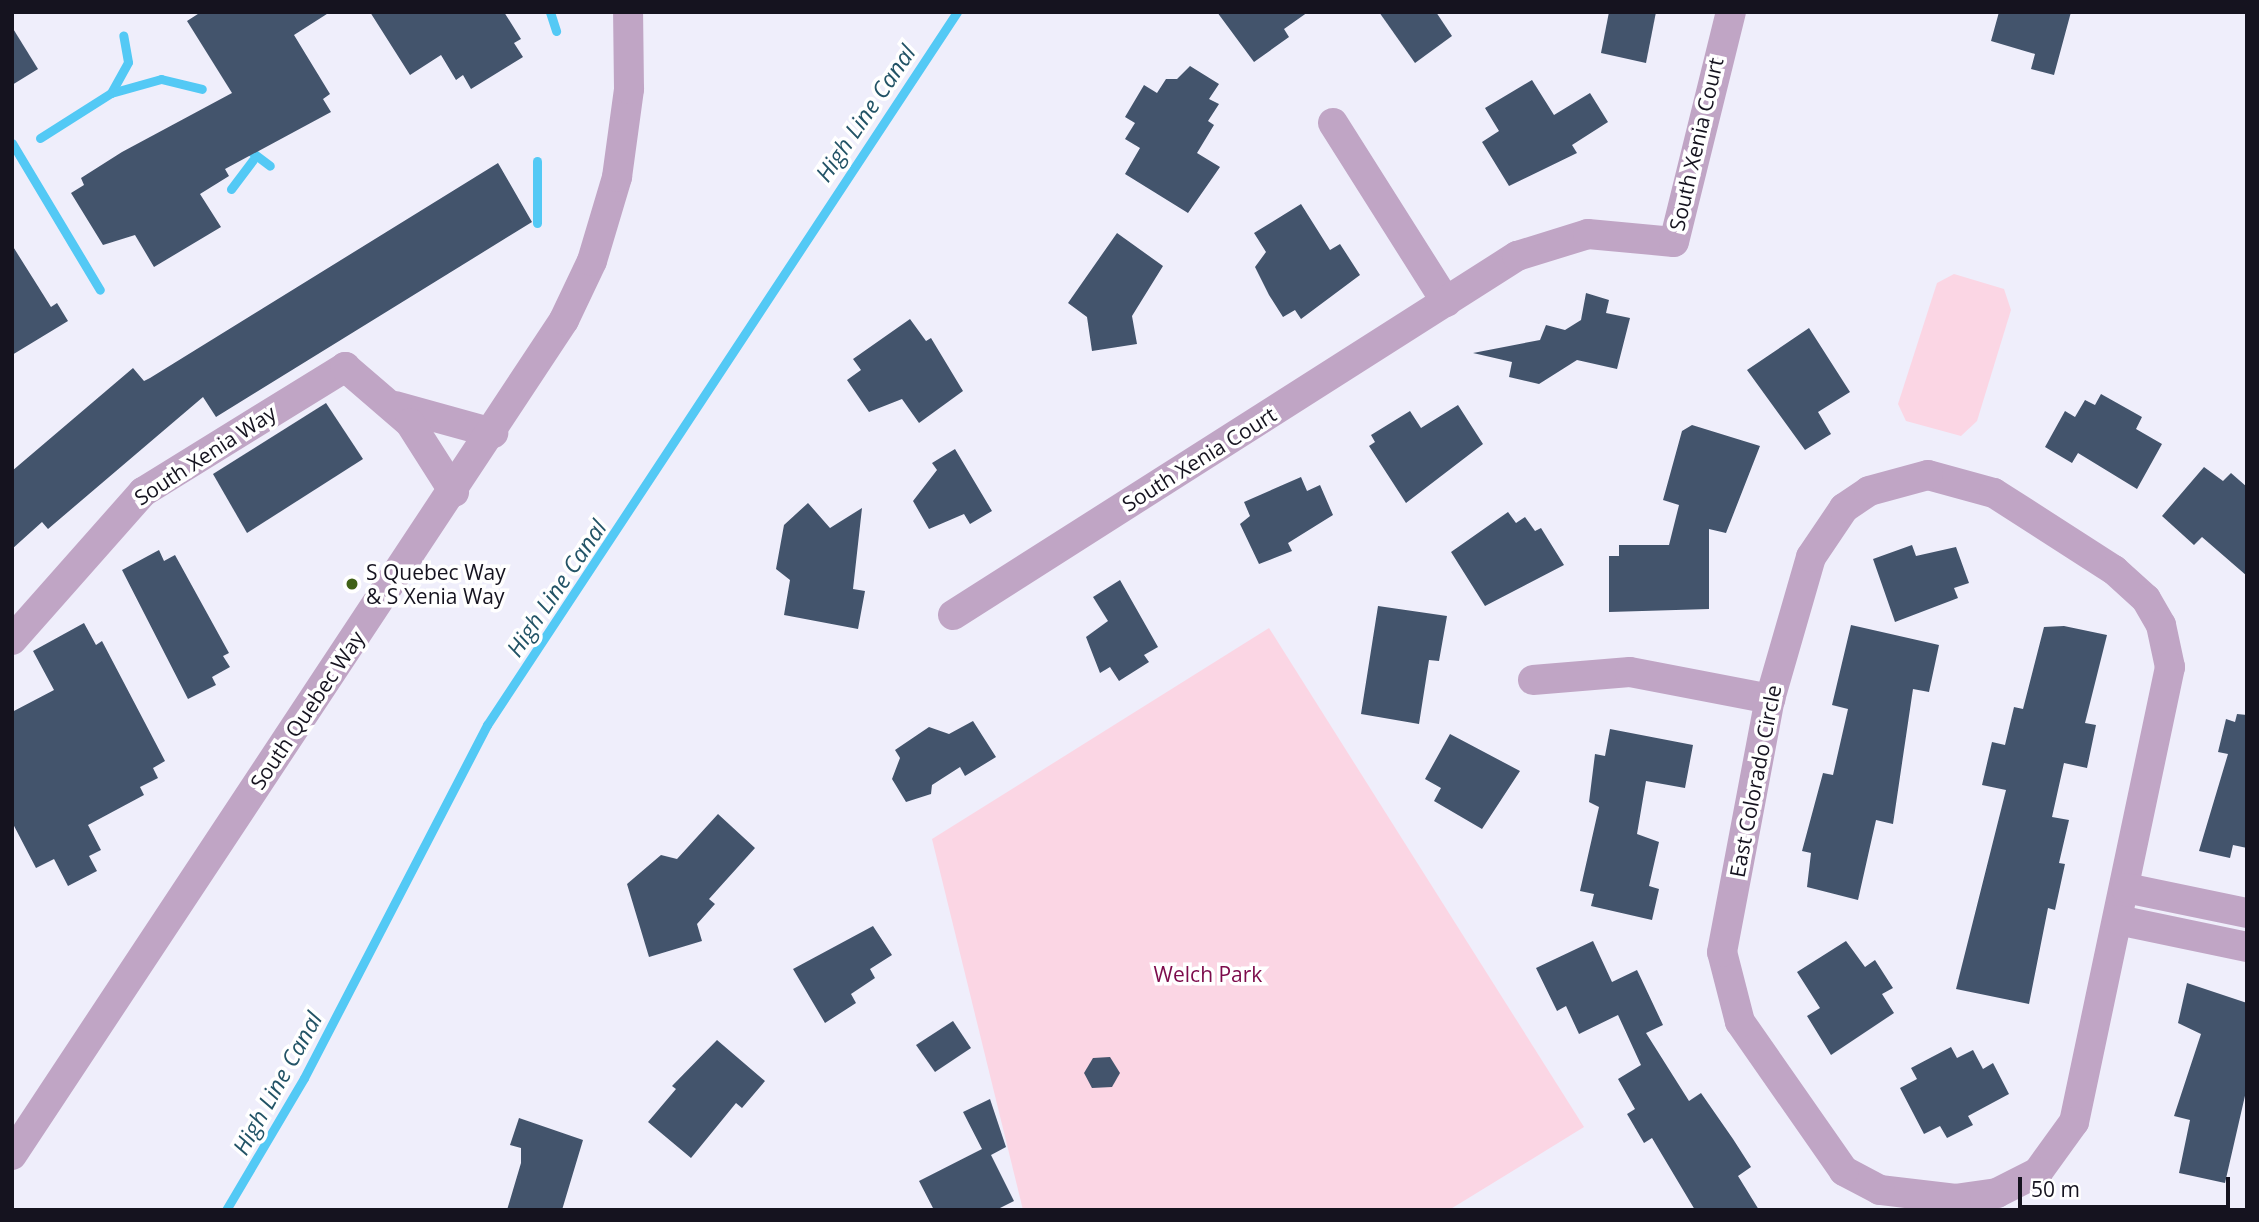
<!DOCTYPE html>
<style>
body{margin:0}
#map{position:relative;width:2259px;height:1222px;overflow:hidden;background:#efeefb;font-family:"Open Sans",sans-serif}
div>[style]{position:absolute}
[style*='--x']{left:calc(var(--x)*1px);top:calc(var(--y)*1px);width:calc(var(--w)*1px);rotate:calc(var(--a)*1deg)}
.green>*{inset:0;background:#fbd6e4}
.stream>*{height:9px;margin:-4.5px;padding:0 4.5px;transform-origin:4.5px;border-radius:4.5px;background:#53c9f5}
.building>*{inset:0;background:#43546c}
.minor>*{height:30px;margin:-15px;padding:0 15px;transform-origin:15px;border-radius:15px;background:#c0a5c5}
.dots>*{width:19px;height:19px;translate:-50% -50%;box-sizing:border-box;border:4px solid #fff;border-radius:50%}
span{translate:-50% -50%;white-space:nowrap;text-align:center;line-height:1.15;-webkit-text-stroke:7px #fff;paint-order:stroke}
.street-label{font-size:21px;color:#15131f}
.poi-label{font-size:21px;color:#15131f}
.left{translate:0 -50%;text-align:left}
.park-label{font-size:21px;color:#7c0b4b}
.water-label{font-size:23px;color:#225366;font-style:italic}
.frame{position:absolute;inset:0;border:14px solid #15131f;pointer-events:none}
.scale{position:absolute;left:2018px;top:1177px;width:212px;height:32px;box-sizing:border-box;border:4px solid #15131f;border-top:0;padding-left:9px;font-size:21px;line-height:24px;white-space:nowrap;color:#15131f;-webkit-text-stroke:5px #fff;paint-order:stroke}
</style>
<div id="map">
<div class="green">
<div style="clip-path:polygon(1954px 274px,2004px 289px,2011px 310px,1977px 421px,1961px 436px,1906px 421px,1898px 404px,1937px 283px)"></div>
<div style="clip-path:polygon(1269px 628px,1584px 1127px,1449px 1210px,1023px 1210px,932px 839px)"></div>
</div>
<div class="stream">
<div style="--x:550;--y:12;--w:20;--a:72"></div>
<div style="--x:111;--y:93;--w:35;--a:-61"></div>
<div style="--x:128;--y:62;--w:27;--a:-100"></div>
<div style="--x:40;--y:138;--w:84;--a:-32.4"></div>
<div style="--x:111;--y:93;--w:52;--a:-15.6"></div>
<div style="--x:161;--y:79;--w:42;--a:13.7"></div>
<div style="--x:12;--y:143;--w:171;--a:59.1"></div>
<div style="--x:245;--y:147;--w:31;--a:37"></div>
<div style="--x:231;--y:189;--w:36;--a:-53"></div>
<div style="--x:537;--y:223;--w:62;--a:-90"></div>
<div style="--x:226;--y:1210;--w:153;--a:-59.4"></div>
<div style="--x:304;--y:1078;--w:398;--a:-62.6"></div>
<div style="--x:487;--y:725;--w:854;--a:-56.61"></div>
</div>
<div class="building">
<div style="clip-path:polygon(201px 12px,330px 12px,294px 35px,330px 94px,323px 99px,331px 112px,225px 169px,229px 176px,200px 194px,221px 227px,154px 267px,135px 235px,103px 245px,71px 193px,84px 185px,81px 178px,122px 152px,232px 93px,187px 21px)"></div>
<div style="clip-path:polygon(370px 12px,504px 12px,521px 39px,514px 43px,523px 57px,471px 89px,463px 75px,456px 80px,441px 55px,410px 75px)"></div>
<div style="clip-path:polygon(1217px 12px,1308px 12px,1284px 29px,1289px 37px,1254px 62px)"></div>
<div style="clip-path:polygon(1379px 12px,1436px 12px,1452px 36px,1415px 63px)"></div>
<div style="clip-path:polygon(1609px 12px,1656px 12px,1646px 63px,1601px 53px)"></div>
<div style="clip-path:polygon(1999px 12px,2071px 12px,2054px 75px,2031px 69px,2035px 54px,1991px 41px)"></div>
<div style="clip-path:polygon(12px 27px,38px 69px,12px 85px)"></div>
<div style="clip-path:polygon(1190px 66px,1219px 84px,1209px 99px,1219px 104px,1208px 121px,1214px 125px,1197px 153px,1220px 167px,1188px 213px,1125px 174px,1140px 148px,1125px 139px,1135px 123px,1125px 117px,1144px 85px,1157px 93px,1166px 79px,1177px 79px)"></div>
<div style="clip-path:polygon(1532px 80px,1554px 115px,1590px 93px,1608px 122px,1572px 145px,1577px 153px,1509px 186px,1482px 142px,1499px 131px,1485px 108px)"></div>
<div style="clip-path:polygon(498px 163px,532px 222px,216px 417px,203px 397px,48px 529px,42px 522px,12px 549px,12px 471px,133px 368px,144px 381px,150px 378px)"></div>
<div style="clip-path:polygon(1301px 204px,1330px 250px,1340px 244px,1360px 275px,1301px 319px,1295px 310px,1283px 317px,1269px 295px,1255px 267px,1266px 252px,1254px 233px)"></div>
<div style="clip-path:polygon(1117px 233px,1163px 266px,1132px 316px,1137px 344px,1092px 351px,1087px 317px,1068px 303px)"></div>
<div style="clip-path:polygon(12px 245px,51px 307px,57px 303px,68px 321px,12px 355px)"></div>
<div style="clip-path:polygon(1586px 293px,1609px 300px,1606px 313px,1630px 318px,1617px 369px,1577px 360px,1539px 384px,1509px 377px,1512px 362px,1473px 353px,1540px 340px,1546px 325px,1565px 330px,1581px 320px)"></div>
<div style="clip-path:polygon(910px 319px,926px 341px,931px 338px,963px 391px,919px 423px,902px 399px,869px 412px,847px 380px,861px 370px,853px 359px)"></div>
<div style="clip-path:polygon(1809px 328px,1850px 392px,1818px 412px,1831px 434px,1805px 450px,1747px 370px)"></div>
<div style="clip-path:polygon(2101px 394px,2142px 417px,2136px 429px,2162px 444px,2137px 489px,2078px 453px,2072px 463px,2045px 447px,2065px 411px,2075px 417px,2085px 400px,2095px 405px)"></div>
<div style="clip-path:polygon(326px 403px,363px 459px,247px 533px,213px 474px)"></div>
<div style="clip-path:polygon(1458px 405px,1483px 444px,1406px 503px,1369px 446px,1375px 442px,1371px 435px,1410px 411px,1421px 428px)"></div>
<div style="clip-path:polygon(1692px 425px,1760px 446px,1726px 533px,1709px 529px,1709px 609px,1609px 612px,1609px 556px,1619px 556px,1619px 545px,1669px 545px,1679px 505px,1663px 500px,1682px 431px)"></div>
<div style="clip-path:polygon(955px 449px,992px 511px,970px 524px,964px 514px,929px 529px,913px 501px,937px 470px,932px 463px)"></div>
<div style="clip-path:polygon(2204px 467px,2223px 481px,2231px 473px,2247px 487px,2247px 576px,2202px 537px,2194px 545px,2162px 516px)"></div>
<div style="clip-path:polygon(1301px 477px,1307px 491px,1320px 485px,1333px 515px,1288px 543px,1292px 551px,1259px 564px,1240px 524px,1250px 516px,1244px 502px)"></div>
<div style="clip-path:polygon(808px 503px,830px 528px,862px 508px,853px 589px,865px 591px,858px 629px,784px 615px,790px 580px,776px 569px,784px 525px)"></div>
<div style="clip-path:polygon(1508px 512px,1516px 523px,1525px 517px,1535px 531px,1541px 528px,1564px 565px,1485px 606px,1451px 552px)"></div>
<div style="clip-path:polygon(1912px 545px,1916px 556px,1956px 547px,1969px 583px,1954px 588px,1958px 598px,1895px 622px,1873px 559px)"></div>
<div style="clip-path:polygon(159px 550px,164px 561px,175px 555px,229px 653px,223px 656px,230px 667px,212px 677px,216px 685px,188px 699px,122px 570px)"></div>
<div style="clip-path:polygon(1120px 580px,1158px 647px,1144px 655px,1149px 662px,1119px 681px,1110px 667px,1100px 673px,1086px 637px,1108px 621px,1093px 597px)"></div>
<div style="clip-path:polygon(1378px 606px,1447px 616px,1439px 661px,1429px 660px,1419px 724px,1361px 714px)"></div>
<div style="clip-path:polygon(84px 623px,96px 645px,102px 641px,165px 761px,153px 768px,158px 778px,140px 787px,144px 795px,88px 825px,101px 850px,89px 856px,97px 871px,68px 886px,54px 859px,36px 868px,12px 822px,12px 712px,54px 690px,33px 651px)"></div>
<div style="clip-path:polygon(1851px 625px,1939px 645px,1929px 692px,1913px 689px,1893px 824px,1876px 820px,1858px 900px,1807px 887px,1811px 853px,1802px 851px,1823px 773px,1833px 775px,1848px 709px,1832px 705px)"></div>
<div style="clip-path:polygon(2064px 626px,2107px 635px,2085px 723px,2096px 725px,2087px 768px,2064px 763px,2052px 817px,2069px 820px,2059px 863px,2065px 864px,2055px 910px,2048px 908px,2029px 1004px,1956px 989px,2006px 790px,1982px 785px,1992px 742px,2005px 745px,2014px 707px,2023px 709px,2044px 627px)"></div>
<div style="clip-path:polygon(2237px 714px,2247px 715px,2247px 848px,2233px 845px,2230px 858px,2199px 851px,2228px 754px,2218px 752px,2226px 719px,2235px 722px)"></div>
<div style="clip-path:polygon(973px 721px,996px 757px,965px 776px,960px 767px,932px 785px,931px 794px,906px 802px,892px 779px,900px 758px,895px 750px,929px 727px,949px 734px)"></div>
<div style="clip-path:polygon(1610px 729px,1693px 745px,1685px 788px,1646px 781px,1637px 834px,1659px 842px,1649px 886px,1659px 889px,1652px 920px,1591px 906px,1594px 894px,1580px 891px,1599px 807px,1589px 802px,1595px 754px,1605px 756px)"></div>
<div style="clip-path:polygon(1450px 734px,1520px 771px,1482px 829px,1434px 801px,1441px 788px,1425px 779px)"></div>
<div style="clip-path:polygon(718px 814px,755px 848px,709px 899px,715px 904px,697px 924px,702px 941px,649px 957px,627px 884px,661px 855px,677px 859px)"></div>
<div style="clip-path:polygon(873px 926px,892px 955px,870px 969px,875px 978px,851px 994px,856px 1003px,825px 1023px,793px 969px)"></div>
<div style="clip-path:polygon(1593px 941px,1612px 982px,1637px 970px,1663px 1025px,1646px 1033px,1689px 1101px,1701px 1093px,1733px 1139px,1751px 1167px,1738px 1176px,1759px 1210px,1695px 1210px,1652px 1138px,1644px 1143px,1627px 1114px,1635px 1109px,1618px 1079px,1641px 1065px,1618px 1015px,1579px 1034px,1566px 1006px,1557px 1011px,1536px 968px)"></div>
<div style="clip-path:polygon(1846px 941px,1865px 967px,1875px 960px,1893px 988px,1882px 994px,1894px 1013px,1831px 1055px,1807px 1016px,1820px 1008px,1797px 972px)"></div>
<div style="clip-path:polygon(2187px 983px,2247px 1003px,2247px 1087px,2225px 1183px,2179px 1173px,2190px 1120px,2174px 1116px,2201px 1034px,2178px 1023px)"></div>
<div style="clip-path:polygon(953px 1021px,971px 1048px,935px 1072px,916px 1045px)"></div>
<div style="clip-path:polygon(717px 1040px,765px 1081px,742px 1108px,736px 1103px,691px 1158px,648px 1122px,676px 1089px,672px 1086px)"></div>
<div style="clip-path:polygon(1951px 1047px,1957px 1058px,1973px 1050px,1983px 1069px,1993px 1063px,2009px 1094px,1968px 1116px,1973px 1125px,1947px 1138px,1940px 1126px,1924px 1134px,1900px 1088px,1917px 1079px,1911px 1068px)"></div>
<div style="clip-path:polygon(1110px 1057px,1120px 1073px,1112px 1087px,1092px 1088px,1084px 1073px,1093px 1058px)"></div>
<div style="clip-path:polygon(990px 1099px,1006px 1147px,991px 1155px,1014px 1201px,996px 1210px,934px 1210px,919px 1181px,982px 1149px,963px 1112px)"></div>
<div style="clip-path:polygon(519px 1118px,583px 1140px,562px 1210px,507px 1210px,521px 1163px,521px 1148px,510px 1145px)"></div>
</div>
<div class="minor">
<div style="--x:1333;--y:123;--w:212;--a:57.7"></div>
<div style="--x:395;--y:406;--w:102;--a:15.4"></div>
<div style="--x:1928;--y:475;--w:68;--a:15.3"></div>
<div style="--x:1994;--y:493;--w:143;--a:32.7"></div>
<div style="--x:2114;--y:570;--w:43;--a:42.2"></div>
<div style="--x:2146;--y:599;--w:30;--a:60"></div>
<div style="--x:2161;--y:625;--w:43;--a:77.9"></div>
<div style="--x:2170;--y:667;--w:465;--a:101.9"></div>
<div style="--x:2074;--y:1122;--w:62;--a:125.8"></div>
<div style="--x:2038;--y:1172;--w:46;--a:152.9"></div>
<div style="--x:1997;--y:1193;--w:41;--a:171.7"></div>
<div style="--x:1956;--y:1199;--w:77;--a:-173.2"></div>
<div style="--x:1880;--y:1190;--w:41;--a:-152.2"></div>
<div style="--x:1844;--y:1171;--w:182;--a:-124.9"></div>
<div style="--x:1740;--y:1022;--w:72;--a:-104.4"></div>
<div style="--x:1722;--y:952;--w:258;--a:-79.3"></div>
<div style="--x:1770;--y:699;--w:148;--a:-73.9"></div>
<div style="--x:1811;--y:557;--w:59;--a:-56"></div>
<div style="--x:1844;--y:508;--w:30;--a:-34"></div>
<div style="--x:1869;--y:491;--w:61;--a:-15.2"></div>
<div style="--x:953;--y:615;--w:669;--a:-32.48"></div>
<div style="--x:1517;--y:256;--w:74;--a:-17.2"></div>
<div style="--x:1588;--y:234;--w:86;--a:5.3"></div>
<div style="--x:1674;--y:242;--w:237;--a:-76.1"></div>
<div style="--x:12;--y:640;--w:198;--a:-48.5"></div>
<div style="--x:143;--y:492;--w:238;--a:-31.7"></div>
<div style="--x:345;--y:367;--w:86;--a:40.7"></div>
<div style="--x:410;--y:423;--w:82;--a:57.5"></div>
<div style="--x:1533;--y:680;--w:97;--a:-4.7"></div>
<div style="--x:1630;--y:672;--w:143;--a:10.9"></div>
<div style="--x:2126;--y:888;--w:124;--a:11.7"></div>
<div style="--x:2118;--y:920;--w:132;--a:11.8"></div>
<div style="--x:12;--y:1155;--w:1001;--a:-56.53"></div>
<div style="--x:564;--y:320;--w:65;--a:-64.6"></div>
<div style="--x:592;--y:261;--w:88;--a:-73.4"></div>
<div style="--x:617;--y:177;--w:89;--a:-82.2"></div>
<div style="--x:629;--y:89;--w:77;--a:-90.7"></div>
</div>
<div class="dots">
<div style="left:352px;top:584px;background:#406117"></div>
</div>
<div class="street-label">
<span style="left:1696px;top:144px;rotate:-77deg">South Xenia Court</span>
<span style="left:205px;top:455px;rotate:-33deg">South Xenia Way</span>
<span style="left:1199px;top:459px;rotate:-32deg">South Xenia Court</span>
<span style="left:307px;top:710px;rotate:-56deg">South Quebec Way</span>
<span style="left:1755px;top:781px;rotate:-79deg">East Colorado Circle</span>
</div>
<div class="poi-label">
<span class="left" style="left:366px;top:584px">S Quebec Way<br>&amp; S Xenia Way</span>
</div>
<div class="park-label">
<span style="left:1208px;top:974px">Welch Park</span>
</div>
<div class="water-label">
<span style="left:865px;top:113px;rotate:-56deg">High Line Canal</span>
<span style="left:556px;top:588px;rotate:-56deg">High Line Canal</span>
<span style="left:277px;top:1083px;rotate:-61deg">High Line Canal</span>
</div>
<div class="frame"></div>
<div class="scale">50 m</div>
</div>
